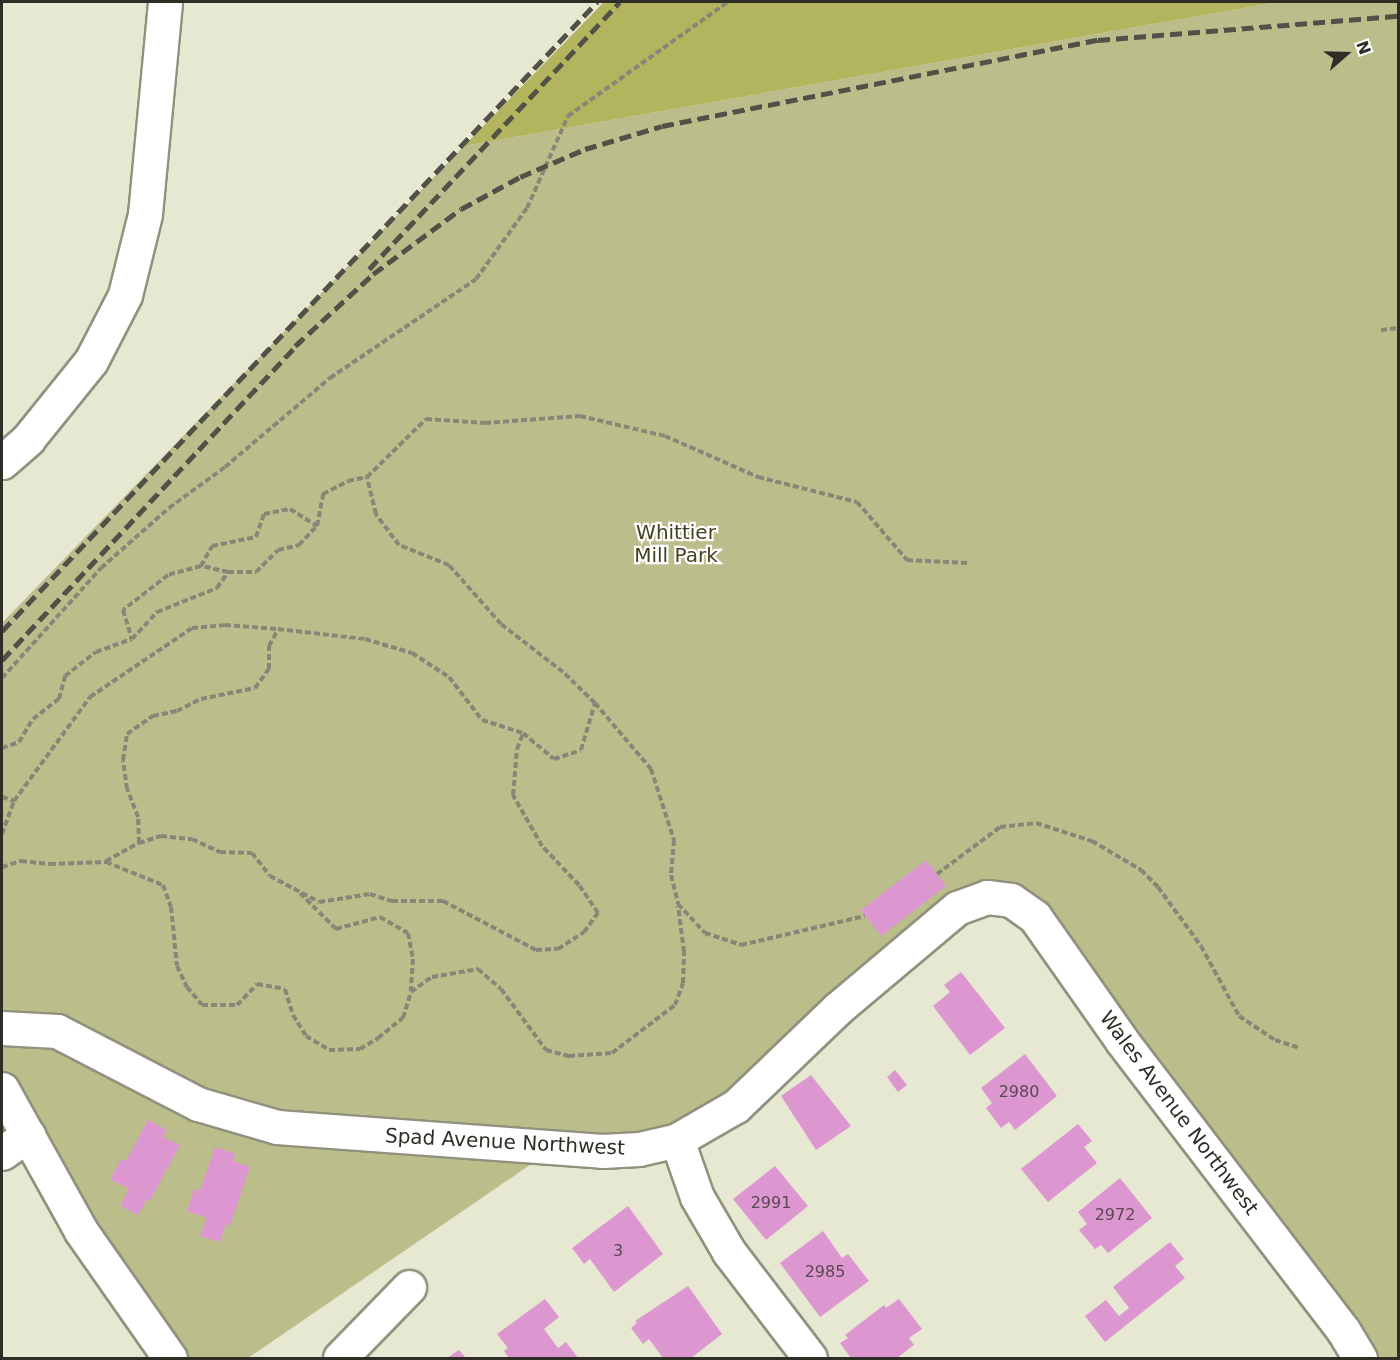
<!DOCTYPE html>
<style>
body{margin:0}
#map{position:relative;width:1400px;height:1360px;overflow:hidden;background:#e7e8d2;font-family:"DejaVu Sans",sans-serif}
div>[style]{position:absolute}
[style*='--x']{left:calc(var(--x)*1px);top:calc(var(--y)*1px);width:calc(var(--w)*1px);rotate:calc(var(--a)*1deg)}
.green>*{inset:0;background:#bbbd8b}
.forest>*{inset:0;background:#b3b55e}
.building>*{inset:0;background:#dd97d0}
.path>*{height:4px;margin-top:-2px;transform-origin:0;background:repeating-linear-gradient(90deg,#878778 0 6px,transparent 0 9px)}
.roads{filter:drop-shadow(2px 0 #91927e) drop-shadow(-2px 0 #91927e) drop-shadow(0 2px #91927e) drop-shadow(0 -2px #91927e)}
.minor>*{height:33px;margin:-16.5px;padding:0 16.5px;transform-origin:16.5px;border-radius:16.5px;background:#fff}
.rail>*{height:4.5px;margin-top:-2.25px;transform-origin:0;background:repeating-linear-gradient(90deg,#515247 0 12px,transparent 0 18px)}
span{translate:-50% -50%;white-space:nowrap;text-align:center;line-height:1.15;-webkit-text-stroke:4.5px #fff;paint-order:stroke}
.number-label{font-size:16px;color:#5a4850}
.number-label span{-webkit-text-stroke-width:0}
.park-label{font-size:20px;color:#43441e}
.street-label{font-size:20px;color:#2e2e26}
.frame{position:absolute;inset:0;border:3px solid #2e2e26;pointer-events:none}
.north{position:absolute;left:1316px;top:24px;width:60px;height:60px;-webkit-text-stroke:4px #fff;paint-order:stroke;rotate:70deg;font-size:16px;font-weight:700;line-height:24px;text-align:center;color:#2e2e26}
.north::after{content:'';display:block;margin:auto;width:21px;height:27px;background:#2e2e26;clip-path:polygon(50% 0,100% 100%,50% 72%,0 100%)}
</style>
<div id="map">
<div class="green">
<div style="clip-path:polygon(1278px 2px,1398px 2px,1398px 1358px,1366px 1358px,996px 900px,979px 899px,677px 1140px,556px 1147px,248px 1358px,178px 1358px,2px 1095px,2px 623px,464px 146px)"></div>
</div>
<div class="forest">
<div style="clip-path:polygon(604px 2px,1278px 2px,464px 146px)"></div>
</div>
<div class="building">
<div style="clip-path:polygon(926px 860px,946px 886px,881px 936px,861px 910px)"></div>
<div style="clip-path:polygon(961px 972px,1005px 1028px,970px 1055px,933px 1006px,950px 992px,944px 985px)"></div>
<div style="clip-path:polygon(1025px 1054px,1057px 1096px,1015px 1130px,1009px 1122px,1001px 1128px,986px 1108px,992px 1103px,981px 1088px)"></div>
<div style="clip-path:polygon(895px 1070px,907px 1085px,898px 1092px,887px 1077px)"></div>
<div style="clip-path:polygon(811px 1075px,851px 1126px,816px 1150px,781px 1096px)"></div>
<div style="clip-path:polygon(148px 1120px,167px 1130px,163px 1137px,180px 1145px,150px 1201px,147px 1199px,138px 1215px,120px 1206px,129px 1189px,110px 1179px,121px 1159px,126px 1161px)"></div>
<div style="clip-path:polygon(1078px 1124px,1092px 1141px,1084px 1147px,1097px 1163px,1048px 1202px,1021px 1169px)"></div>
<div style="clip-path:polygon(215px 1147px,235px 1154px,233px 1161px,250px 1167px,230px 1226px,226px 1224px,220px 1242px,200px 1236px,207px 1218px,187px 1211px,194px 1189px,200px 1191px)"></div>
<div style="clip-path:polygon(775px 1166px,808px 1206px,766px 1240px,733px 1199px)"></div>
<div style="clip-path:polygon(1120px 1178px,1152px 1218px,1108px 1253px,1101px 1245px,1095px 1249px,1079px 1230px,1087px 1224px,1078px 1212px)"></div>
<div style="clip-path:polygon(628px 1206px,663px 1254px,614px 1292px,590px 1259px,584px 1264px,572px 1248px)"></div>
<div style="clip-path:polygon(823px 1231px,842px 1258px,848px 1254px,869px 1281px,820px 1317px,780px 1263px)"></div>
<div style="clip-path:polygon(1170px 1242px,1184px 1259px,1175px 1266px,1185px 1278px,1105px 1342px,1085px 1316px,1106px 1300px,1119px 1316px,1129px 1308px,1113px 1287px)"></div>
<div style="clip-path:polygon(688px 1286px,722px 1334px,691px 1358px,663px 1358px,649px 1339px,643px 1344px,631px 1328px,637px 1323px,635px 1321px)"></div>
<div style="clip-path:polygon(545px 1299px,559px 1317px,544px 1329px,558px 1348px,566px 1342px,578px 1358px,509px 1358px,504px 1351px,508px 1348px,497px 1334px)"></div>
<div style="clip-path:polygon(899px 1299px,922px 1329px,909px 1338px,914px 1345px,897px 1358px,851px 1358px,840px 1343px,848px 1338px,845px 1335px,884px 1305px,886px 1308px)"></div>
<div style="clip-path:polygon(459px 1350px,466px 1358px,447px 1358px)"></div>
</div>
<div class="path">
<div style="--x:1381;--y:330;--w:17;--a:-7"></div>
<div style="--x:201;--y:566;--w:23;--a:-61"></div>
<div style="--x:212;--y:546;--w:45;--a:-11.6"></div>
<div style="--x:256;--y:537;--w:24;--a:-71"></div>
<div style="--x:264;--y:514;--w:26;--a:-11"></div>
<div style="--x:290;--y:509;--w:32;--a:32"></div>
<div style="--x:228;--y:572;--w:28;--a:0"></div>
<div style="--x:256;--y:572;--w:31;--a:-45"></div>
<div style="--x:278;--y:550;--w:22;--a:-13"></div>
<div style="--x:299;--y:545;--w:26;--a:-47"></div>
<div style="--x:317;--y:526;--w:33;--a:-79"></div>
<div style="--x:323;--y:494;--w:28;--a:-27"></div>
<div style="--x:348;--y:481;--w:19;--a:-12"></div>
<div style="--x:2;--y:678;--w:148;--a:-48"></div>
<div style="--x:101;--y:568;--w:91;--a:-41.4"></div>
<div style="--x:169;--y:508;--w:69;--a:-36.2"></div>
<div style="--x:225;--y:467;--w:138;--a:-40.3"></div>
<div style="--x:330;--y:378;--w:176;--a:-34.1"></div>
<div style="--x:476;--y:279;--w:87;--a:-54.3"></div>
<div style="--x:527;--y:208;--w:101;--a:-66"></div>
<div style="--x:568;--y:116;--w:196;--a:-35.5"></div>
<div style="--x:595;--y:703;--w:45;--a:-135.9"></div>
<div style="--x:563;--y:672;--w:78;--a:-142.3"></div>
<div style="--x:501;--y:624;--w:79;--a:-131.4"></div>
<div style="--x:449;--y:565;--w:54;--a:-158.2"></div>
<div style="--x:399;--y:545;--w:39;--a:-127"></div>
<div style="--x:376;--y:514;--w:38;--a:-104"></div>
<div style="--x:367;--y:477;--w:83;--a:-44.5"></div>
<div style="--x:426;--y:419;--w:59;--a:3.9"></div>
<div style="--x:485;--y:423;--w:95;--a:-4.2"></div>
<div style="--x:580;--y:416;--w:87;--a:13.2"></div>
<div style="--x:665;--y:436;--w:102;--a:23.8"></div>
<div style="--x:758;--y:477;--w:102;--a:14.2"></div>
<div style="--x:857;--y:502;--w:77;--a:49.2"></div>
<div style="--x:907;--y:560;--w:62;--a:2.8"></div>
<div style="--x:2;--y:748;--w:18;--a:-19"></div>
<div style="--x:19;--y:742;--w:27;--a:-59"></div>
<div style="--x:33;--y:719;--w:33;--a:-38"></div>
<div style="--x:59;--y:699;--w:24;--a:-75"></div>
<div style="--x:65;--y:676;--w:39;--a:-38"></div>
<div style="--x:96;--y:652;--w:38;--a:-20"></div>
<div style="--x:132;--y:639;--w:37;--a:-47"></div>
<div style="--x:157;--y:612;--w:65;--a:-21.8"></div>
<div style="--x:217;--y:588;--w:19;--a:-55"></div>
<div style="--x:228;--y:572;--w:28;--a:-167"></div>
<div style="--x:201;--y:566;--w:34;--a:165"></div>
<div style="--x:168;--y:575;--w:57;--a:142.1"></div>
<div style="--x:123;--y:610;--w:30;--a:73"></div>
<div style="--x:2;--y:797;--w:13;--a:18"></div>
<div style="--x:2;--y:834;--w:35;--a:-70"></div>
<div style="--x:14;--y:801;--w:129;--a:-53.8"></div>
<div style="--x:90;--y:697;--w:123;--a:-34.1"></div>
<div style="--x:192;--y:628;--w:33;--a:-5"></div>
<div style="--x:225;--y:625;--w:53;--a:4.3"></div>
<div style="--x:278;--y:629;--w:88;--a:6.6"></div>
<div style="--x:365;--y:639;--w:49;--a:16.6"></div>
<div style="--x:412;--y:653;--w:44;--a:33"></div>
<div style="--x:449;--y:677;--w:54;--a:52.5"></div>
<div style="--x:482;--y:720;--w:43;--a:17.6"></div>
<div style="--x:523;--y:733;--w:40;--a:40"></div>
<div style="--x:554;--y:759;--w:28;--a:-18"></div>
<div style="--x:581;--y:750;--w:49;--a:-73.4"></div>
<div style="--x:595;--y:703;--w:87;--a:49.7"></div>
<div style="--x:651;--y:769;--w:75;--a:72.1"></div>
<div style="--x:674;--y:840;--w:35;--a:95"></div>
<div style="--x:671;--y:875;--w:30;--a:76"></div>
<div style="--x:678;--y:904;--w:40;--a:47"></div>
<div style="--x:705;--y:933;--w:38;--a:18"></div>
<div style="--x:741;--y:945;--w:127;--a:-13.2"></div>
<div style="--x:139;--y:843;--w:26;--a:-92"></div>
<div style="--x:138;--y:817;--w:30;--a:-111"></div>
<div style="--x:127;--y:789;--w:29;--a:-98"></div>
<div style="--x:123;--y:760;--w:26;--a:-81"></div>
<div style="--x:127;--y:734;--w:32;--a:-35"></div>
<div style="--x:153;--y:716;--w:25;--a:-12"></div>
<div style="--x:177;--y:711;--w:27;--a:-27"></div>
<div style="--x:201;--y:699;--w:55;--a:-11.5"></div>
<div style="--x:255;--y:688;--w:24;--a:-54"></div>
<div style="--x:269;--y:669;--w:23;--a:-90"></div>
<div style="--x:269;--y:646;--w:18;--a:-61"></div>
<div style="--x:106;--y:861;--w:38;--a:-29"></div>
<div style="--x:139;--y:843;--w:23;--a:-18"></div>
<div style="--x:161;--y:836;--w:31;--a:6"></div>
<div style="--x:192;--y:839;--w:31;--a:25"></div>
<div style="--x:220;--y:852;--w:32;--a:2"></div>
<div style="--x:252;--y:853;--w:29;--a:52"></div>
<div style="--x:270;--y:876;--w:55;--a:28"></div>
<div style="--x:319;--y:902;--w:52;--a:-8.9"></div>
<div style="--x:370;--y:894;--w:23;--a:18"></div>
<div style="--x:392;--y:901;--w:51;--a:0"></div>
<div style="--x:443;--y:901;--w:105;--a:27.8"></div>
<div style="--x:536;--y:950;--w:22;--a:-3"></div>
<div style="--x:558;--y:949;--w:31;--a:-33"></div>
<div style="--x:584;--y:932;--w:24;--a:-54"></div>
<div style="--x:598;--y:913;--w:34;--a:-124"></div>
<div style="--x:579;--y:885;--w:54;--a:-133.5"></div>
<div style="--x:542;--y:846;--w:59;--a:-119.6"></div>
<div style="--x:513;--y:795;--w:46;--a:-85"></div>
<div style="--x:517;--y:749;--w:17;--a:-69"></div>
<div style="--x:2;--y:867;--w:20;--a:-18"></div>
<div style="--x:21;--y:861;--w:29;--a:6"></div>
<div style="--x:50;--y:864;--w:56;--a:-2"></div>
<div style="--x:106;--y:862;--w:61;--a:22"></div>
<div style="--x:163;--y:885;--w:23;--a:70"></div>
<div style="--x:171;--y:907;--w:59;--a:84.2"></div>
<div style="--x:177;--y:966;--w:23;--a:65"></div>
<div style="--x:187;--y:987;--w:23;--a:50"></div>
<div style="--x:202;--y:1005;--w:35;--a:0"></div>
<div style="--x:237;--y:1005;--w:29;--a:-46"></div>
<div style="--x:257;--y:984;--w:28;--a:10"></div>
<div style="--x:285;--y:989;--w:27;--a:73"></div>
<div style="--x:293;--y:1015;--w:25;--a:58"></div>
<div style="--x:306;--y:1036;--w:27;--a:31"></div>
<div style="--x:329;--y:1050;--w:31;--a:-2"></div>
<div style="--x:360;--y:1049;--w:21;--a:-31"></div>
<div style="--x:378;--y:1038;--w:32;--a:-39"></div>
<div style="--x:403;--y:1018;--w:27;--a:-73"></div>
<div style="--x:411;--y:992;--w:26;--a:-36"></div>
<div style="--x:432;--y:977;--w:47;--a:-9.9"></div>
<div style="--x:478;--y:969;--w:30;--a:41"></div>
<div style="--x:501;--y:989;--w:76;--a:53.6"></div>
<div style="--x:546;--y:1050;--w:24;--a:15"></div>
<div style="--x:569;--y:1056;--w:43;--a:-4"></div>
<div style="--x:612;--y:1053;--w:79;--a:-37.3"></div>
<div style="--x:675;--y:1005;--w:23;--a:-70"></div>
<div style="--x:683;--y:983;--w:31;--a:-88"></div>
<div style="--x:684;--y:952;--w:47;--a:-97.3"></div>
<div style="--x:937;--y:874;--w:79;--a:-36.7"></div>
<div style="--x:1000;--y:827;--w:36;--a:-6"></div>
<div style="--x:1036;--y:823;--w:59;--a:17.8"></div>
<div style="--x:1092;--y:841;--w:57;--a:30.6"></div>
<div style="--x:1141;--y:870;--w:24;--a:45"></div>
<div style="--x:1158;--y:887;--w:73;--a:53.9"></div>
<div style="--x:1201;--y:946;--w:80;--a:61.5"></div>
<div style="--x:1239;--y:1016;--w:43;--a:33.7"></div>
<div style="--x:1275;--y:1040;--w:25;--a:18"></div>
<div style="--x:300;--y:893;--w:51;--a:45"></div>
<div style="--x:336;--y:929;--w:46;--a:-15.3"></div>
<div style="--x:380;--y:917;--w:32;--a:30"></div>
<div style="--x:408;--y:933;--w:26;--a:79"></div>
<div style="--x:413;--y:959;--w:32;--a:94"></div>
</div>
<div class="roads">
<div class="minor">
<div style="--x:2;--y:462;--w:35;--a:-41"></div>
<div style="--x:28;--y:439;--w:100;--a:-51.1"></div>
<div style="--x:91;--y:361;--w:74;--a:-62.7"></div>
<div style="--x:125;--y:295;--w:83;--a:-76.1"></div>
<div style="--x:145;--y:214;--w:213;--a:-84.6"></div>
<div style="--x:2;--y:1028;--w:55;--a:3.1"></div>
<div style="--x:57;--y:1031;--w:159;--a:27.4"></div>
<div style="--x:198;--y:1104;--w:82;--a:16.2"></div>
<div style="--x:277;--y:1127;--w:326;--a:4.2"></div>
<div style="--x:602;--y:1151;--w:37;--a:-3"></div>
<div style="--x:639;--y:1149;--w:39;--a:-13"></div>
<div style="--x:677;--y:1140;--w:68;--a:-30"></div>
<div style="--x:736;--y:1106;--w:140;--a:-43.8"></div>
<div style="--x:837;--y:1009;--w:157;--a:-40.1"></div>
<div style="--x:957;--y:908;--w:32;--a:-20"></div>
<div style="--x:987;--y:897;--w:24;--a:7"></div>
<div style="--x:1011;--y:900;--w:29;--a:35"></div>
<div style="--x:1035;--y:917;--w:151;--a:54.9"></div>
<div style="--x:1122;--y:1041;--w:364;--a:52.6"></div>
<div style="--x:1343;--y:1330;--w:33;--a:59"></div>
<div style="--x:2;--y:1089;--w:162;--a:60.9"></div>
<div style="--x:81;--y:1231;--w:155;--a:55"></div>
<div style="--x:677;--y:1140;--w:60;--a:70.7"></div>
<div style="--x:697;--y:1197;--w:64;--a:59.8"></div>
<div style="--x:729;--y:1252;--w:133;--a:52.6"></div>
<div style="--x:2;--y:1153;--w:32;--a:-35"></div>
<div style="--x:340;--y:1358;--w:99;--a:-45.8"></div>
</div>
</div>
<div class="rail">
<div style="--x:369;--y:269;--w:366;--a:-46.8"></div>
<div style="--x:295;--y:346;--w:106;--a:-42.7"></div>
<div style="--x:373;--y:274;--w:109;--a:-36.5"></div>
<div style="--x:461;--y:209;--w:67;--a:-28.5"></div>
<div style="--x:520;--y:177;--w:71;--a:-23.3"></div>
<div style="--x:585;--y:149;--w:80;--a:-16.6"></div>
<div style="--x:662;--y:126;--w:444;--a:-11.2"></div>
<div style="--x:1098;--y:40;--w:301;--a:-4.6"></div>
<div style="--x:2;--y:631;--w:866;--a:-46.59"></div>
<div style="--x:2;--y:660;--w:438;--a:-46.9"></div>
</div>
<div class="number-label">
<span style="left:1019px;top:1092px">2980</span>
<span style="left:771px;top:1203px">2991</span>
<span style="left:1115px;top:1215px">2972</span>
<span style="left:618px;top:1251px">3</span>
<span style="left:825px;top:1272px">2985</span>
</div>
<div class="park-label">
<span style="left:676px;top:544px">Whittier<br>Mill Park</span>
</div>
<div class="street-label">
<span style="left:1179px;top:1113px;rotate:53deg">Wales Avenue Northwest</span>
<span style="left:505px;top:1142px;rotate:3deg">Spad Avenue Northwest</span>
</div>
<div class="frame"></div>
<div class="north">N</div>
</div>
